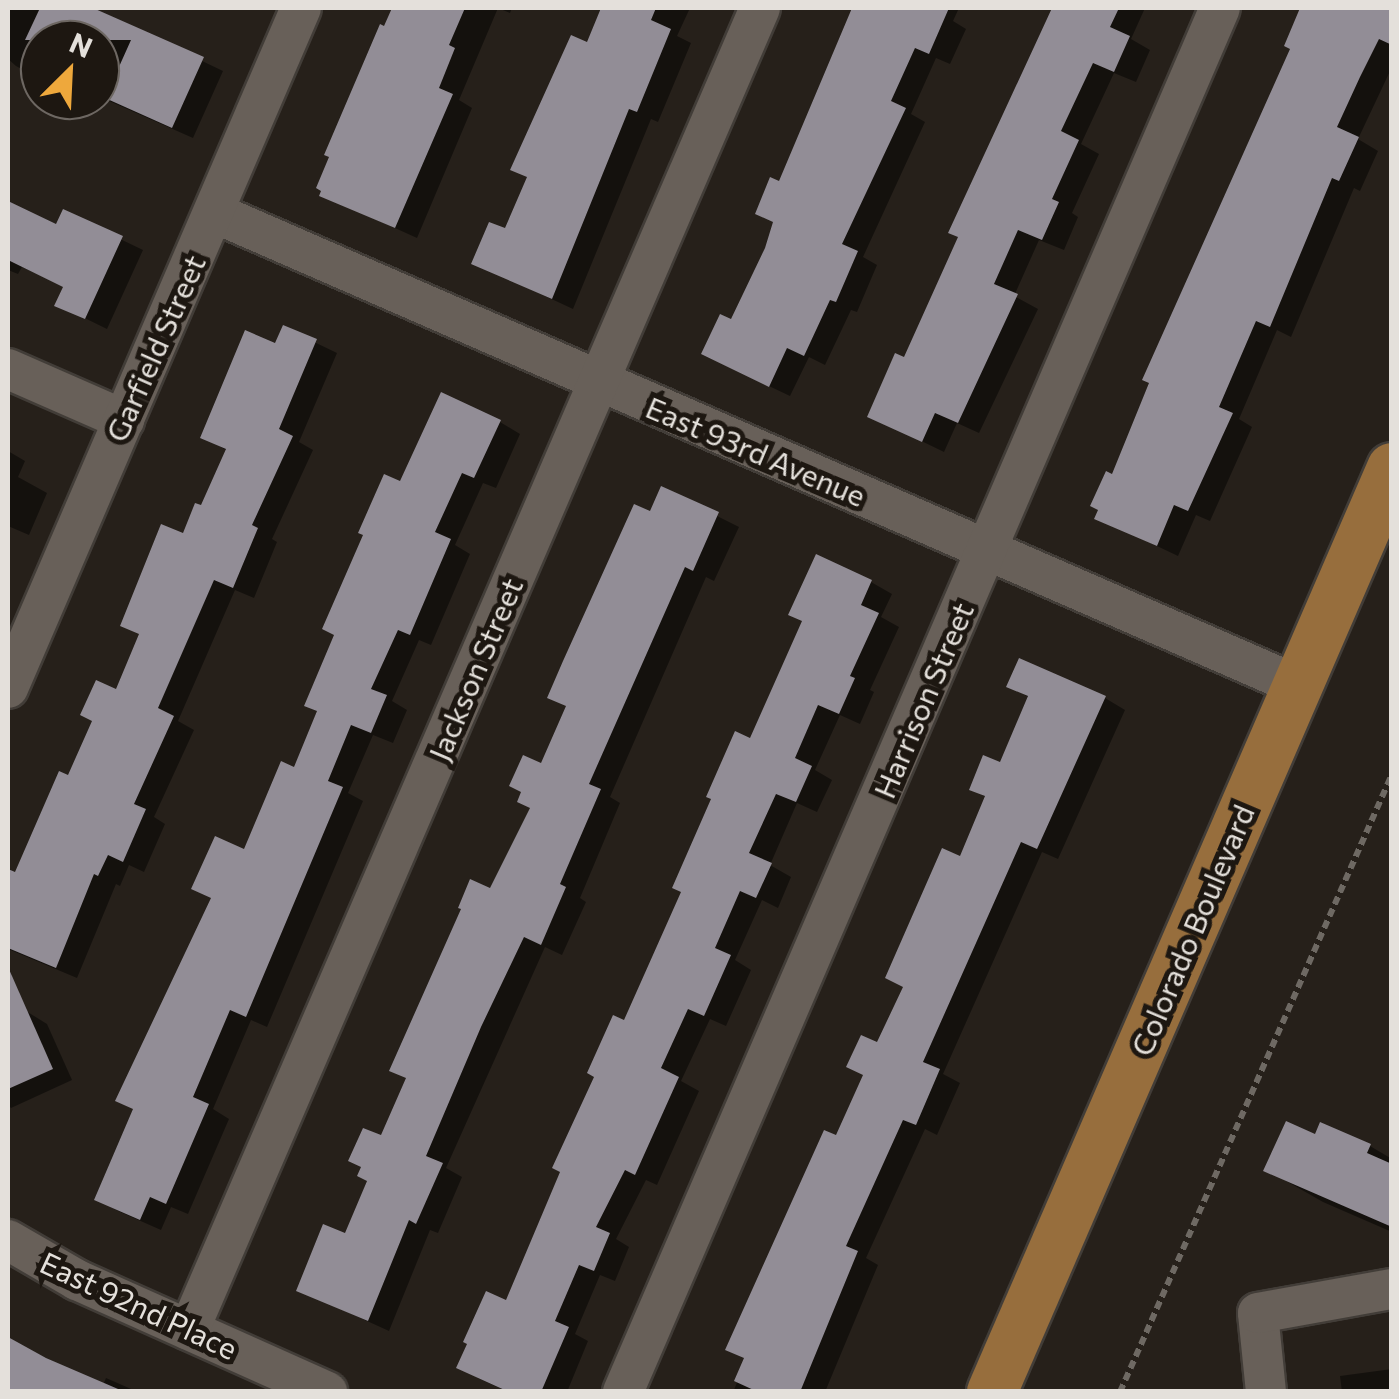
<!DOCTYPE html>
<style>
body{margin:0}
#map{position:relative;width:1399px;height:1399px;overflow:hidden;background:#26201a;font-family:Commissioner,sans-serif}
div>[style]{position:absolute}
[style*='--x']{left:calc(var(--x)*1px);top:calc(var(--y)*1px);width:calc(var(--w)*1px);rotate:calc(var(--a)*1deg)}
.shadow>*{inset:0;background:#0007}
.building>*{inset:0;background:#928d96}
.path>*{height:6px;margin-top:-3px;transform-origin:0;background:repeating-linear-gradient(90deg,#6e6963 0 8px,transparent 0 13px)}
.roads{filter:drop-shadow(2px 0 #423d38) drop-shadow(-2px 0 #423d38) drop-shadow(0 2px #423d38) drop-shadow(0 -2px #423d38)}
.minor>*{height:40px;margin:-20px;padding:0 20px;transform-origin:20px;border-radius:20px;background:#686059}
.major>*{height:50px;margin:-25px;padding:0 25px;transform-origin:25px;border-radius:25px;background:#976e3d}
span{translate:-50% -50%;white-space:nowrap;text-align:center;line-height:1.15;-webkit-text-stroke:10px #1d1711;paint-order:stroke}
.street-label{font-size:30px;color:#e4e0db}
.frame{position:absolute;inset:0;border:10px solid #e4e0db;pointer-events:none}
.north{position:absolute;left:20px;top:20px;width:100px;height:100px;box-sizing:border-box;background:#1d1711;border:2px solid #6d6762;border-radius:50%;rotate:24deg;font-size:28px;font-weight:700;line-height:40px;text-align:center;color:#e4e0db}
.north::after{content:'';display:block;margin:auto;width:35px;height:45px;background:#eea83c;clip-path:polygon(50% 0,100% 100%,50% 72%,0 100%)}
</style>
<div id="map">
<div class="shadow">
<div style="clip-path:polygon(8px 8px,51px 8px,72px 17px,76px 8px,91px 8px,223px 71px,193px 138px,100px 97px,100px 40px,40px 40px,40px 79px,16px 66px,8px 59px)"></div>
<div style="clip-path:polygon(395px 8px,512px 8px,510px 13px,498px 8px,459px 100px,472px 108px,417px 238px,322px 195px)"></div>
<div style="clip-path:polygon(604px 8px,690px 8px,677px 36px,691px 43px,658px 122px,651px 119px,573px 309px,474px 263px,506px 231px)"></div>
<div style="clip-path:polygon(853px 8px,959px 8px,953px 21px,966px 29px,950px 64px,936px 58px,911px 114px,925px 122px,863px 257px,877px 265px,857px 312px,851px 310px,825px 365px,809px 357px,790px 396px,725px 365px,733px 323px,776px 223px,780px 185px)"></div>
<div style="clip-path:polygon(1050px 8px,1145px 8px,1131px 39px,1150px 50px,1136px 82px,1114px 73px,1081px 144px,1099px 154px,1072px 213px,1078px 217px,1064px 250px,1039px 240px,1014px 296px,1038px 309px,979px 433px,957px 423px,944px 452px,870px 416px,906px 361px,961px 237px,1054px 10px)"></div>
<div style="clip-path:polygon(1303px 8px,1392px 8px,1392px 67px,1358px 139px,1378px 151px,1360px 191px,1354px 188px,1291px 337px,1277px 330px,1239px 419px,1252px 427px,1210px 521px,1196px 515px,1178px 556px,1098px 518px,1293px 49px,1288px 45px)"></div>
<div style="clip-path:polygon(8px 204px,57px 227px,64px 212px,143px 250px,107px 329px,58px 305px,66px 287px,22px 267px,18px 274px,8px 270px)"></div>
<div style="clip-path:polygon(285px 328px,337px 353px,299px 442px,313px 450px,272px 539px,277px 542px,254px 598px,235px 590px,178px 721px,194px 730px,154px 817px,165px 824px,144px 872px,129px 865px,120px 886px,116px 884px,77px 978px,8px 949px,8px 893px,61px 774px,69px 778px,117px 692px,184px 536px,203px 508px,228px 451px,203px 437px,277px 346px)"></div>
<div style="clip-path:polygon(500px 422px,520px 434px,496px 488px,483px 483px,455px 545px,470px 554px,431px 645px,419px 640px,392px 701px,407px 710px,393px 743px,373px 735px,348px 793px,363px 801px,267px 1027px,251px 1020px,213px 1109px,229px 1119px,188px 1214px,171px 1207px,161px 1230px,118px 1211px,97px 1199px,245px 853px,295px 770px,402px 485px)"></div>
<div style="clip-path:polygon(8px 451px,25px 461px,18px 477px,47px 493px,29px 535px,8px 526px)"></div>
<div style="clip-path:polygon(663px 489px,739px 527px,714px 581px,706px 577px,610px 797px,620px 803px,580px 898px,586px 902px,562px 955px,545px 947px,446px 1168px,462px 1177px,438px 1233px,430px 1230px,389px 1331px,299px 1290px,347px 1236px,382px 1139px,532px 808px,543px 767px)"></div>
<div style="clip-path:polygon(871px 582px,892px 594px,881px 617px,899px 627px,870px 690px,874px 692px,860px 724px,840px 715px,815px 770px,832px 780px,817px 812px,797px 803px,770px 865px,791px 877px,778px 908px,762px 900px,735px 960px,751px 970px,726px 1026px,710px 1019px,681px 1081px,699px 1091px,657px 1185px,646px 1180px,616px 1239px,629px 1247px,615px 1281px,600px 1275px,575px 1334px,588px 1341px,567px 1392px,508px 1392px,480px 1379px,459px 1367px,507px 1303px,751px 742px)"></div>
<div style="clip-path:polygon(1010px 686px,1105px 698px,1125px 710px,1058px 859px,1042px 852px,943px 1074px,960px 1083px,937px 1135px,925px 1129px,866px 1258px,878px 1265px,825px 1392px,733px 1392px,987px 798px,972px 788px,1001px 765px,1030px 698px)"></div>
<div style="clip-path:polygon(26px 1011px,47px 1024px,72px 1080px,11px 1108px,8px 1105px,8px 1020px)"></div>
<div style="clip-path:polygon(1316px 1137px,1370px 1146px,1392px 1159px,1392px 1232px,1323px 1202px,1267px 1170px)"></div>
<div style="clip-path:polygon(8px 1340px,103px 1385px,106px 1378px,138px 1392px,8px 1392px)"></div>
<div style="clip-path:polygon(1392px 1369px,1392px 1392px,1342px 1392px,1340px 1376px)"></div>
</div>
<div class="building">
<div style="clip-path:polygon(40px 8px,93px 8px,204px 57px,172px 128px,105px 98px,131px 40px,25px 40px)"></div>
<div style="clip-path:polygon(392px 8px,465px 8px,449px 45px,455px 48px,439px 88px,453px 94px,395px 228px,319px 196px,321px 191px,316px 188px,329px 157px,324px 155px,380px 24px,384px 26px)"></div>
<div style="clip-path:polygon(601px 8px,656px 8px,651px 20px,671px 29px,637px 112px,629px 109px,552px 299px,471px 264px,489px 222px,505px 228px,527px 177px,510px 170px,571px 35px,587px 42px)"></div>
<div style="clip-path:polygon(852px 8px,949px 8px,929px 54px,915px 48px,891px 101px,906px 108px,842px 244px,858px 251px,836px 302px,830px 300px,804px 356px,787px 348px,769px 387px,701px 354px,720px 314px,731px 319px,765px 248px,773px 222px,755px 214px,770px 177px,779px 181px)"></div>
<div style="clip-path:polygon(1052px 8px,1119px 8px,1110px 27px,1130px 36px,1114px 72px,1093px 63px,1061px 131px,1079px 140px,1052px 199px,1059px 202px,1042px 240px,1018px 230px,994px 284px,1018px 294px,958px 423px,935px 413px,922px 442px,867px 417px,895px 353px,904px 357px,958px 237px,948px 233px)"></div>
<div style="clip-path:polygon(1300px 8px,1392px 8px,1392px 45px,1379px 39px,1360px 77px,1337px 127px,1359px 137px,1339px 181px,1332px 178px,1270px 327px,1256px 321px,1219px 407px,1233px 413px,1188px 511px,1174px 505px,1157px 546px,1094px 519px,1098px 510px,1090px 506px,1106px 471px,1112px 474px,1149px 383px,1142px 380px,1290px 49px,1284px 46px)"></div>
<div style="clip-path:polygon(8px 201px,56px 224px,63px 209px,123px 236px,85px 319px,54px 306px,63px 287px,8px 260px)"></div>
<div style="clip-path:polygon(283px 325px,317px 339px,279px 429px,293px 436px,252px 525px,258px 528px,233px 588px,214px 580px,158px 708px,174px 716px,134px 804px,146px 809px,123px 862px,108px 855px,98px 876px,94px 874px,56px 968px,8px 948px,8px 869px,15px 872px,59px 771px,68px 775px,92px 721px,80px 715px,96px 680px,116px 689px,139px 634px,120px 626px,161px 524px,183px 533px,195px 503px,201px 505px,226px 449px,200px 438px,245px 330px,275px 343px)"></div>
<div style="clip-path:polygon(441px 392px,501px 420px,474px 478px,462px 473px,435px 532px,451px 539px,410px 635px,398px 630px,371px 689px,387px 695px,371px 733px,351px 725px,328px 781px,343px 787px,246px 1017px,230px 1010px,193px 1097px,209px 1104px,166px 1204px,150px 1197px,140px 1220px,94px 1200px,133px 1109px,115px 1101px,211px 898px,191px 889px,215px 836px,244px 849px,281px 761px,294px 767px,317px 711px,304px 706px,334px 635px,322px 629px,363px 535px,358px 533px,384px 474px,400px 481px)"></div>
<div style="clip-path:polygon(661px 486px,719px 512px,693px 571px,685px 567px,589px 784px,601px 789px,560px 884px,566px 887px,541px 945px,524px 937px,481px 1027px,426px 1156px,443px 1163px,416px 1224px,409px 1220px,368px 1321px,296px 1291px,323px 1224px,345px 1233px,367px 1181px,357px 1176px,361px 1167px,348px 1161px,363px 1128px,381px 1135px,406px 1078px,389px 1071px,461px 909px,458px 908px,470px 879px,490px 888px,530px 808px,517px 802px,521px 792px,509px 786px,523px 755px,541px 763px,566px 706px,547px 698px,563px 661px,634px 504px,650px 511px)"></div>
<div style="clip-path:polygon(816px 554px,872px 580px,861px 605px,879px 613px,850px 676px,855px 678px,839px 714px,818px 705px,795px 758px,812px 766px,796px 802px,776px 794px,749px 853px,772px 863px,756px 898px,740px 891px,715px 948px,731px 955px,704px 1016px,688px 1009px,661px 1068px,679px 1077px,635px 1175px,625px 1170px,596px 1227px,610px 1233px,594px 1271px,579px 1265px,555px 1321px,569px 1327px,541px 1392px,509px 1392px,456px 1368px,467px 1344px,463px 1342px,486px 1291px,506px 1300px,560px 1172px,552px 1168px,594px 1077px,587px 1073px,613px 1015px,624px 1020px,681px 892px,672px 888px,711px 799px,706px 797px,735px 731px,750px 738px,802px 621px,788px 615px)"></div>
<div style="clip-path:polygon(1019px 658px,1106px 696px,1037px 849px,1021px 842px,923px 1062px,940px 1069px,916px 1125px,903px 1120px,846px 1246px,858px 1251px,800px 1392px,758px 1392px,734px 1381px,744px 1358px,725px 1350px,824px 1130px,836px 1135px,863px 1075px,846px 1067px,861px 1035px,877px 1042px,903px 987px,885px 978px,942px 848px,960px 856px,985px 796px,969px 790px,983px 755px,1000px 762px,1028px 696px,1006px 687px)"></div>
<div style="clip-path:polygon(8px 967px,53px 1069px,8px 1089px)"></div>
<div style="clip-path:polygon(1286px 1121px,1315px 1134px,1320px 1122px,1371px 1144px,1367px 1153px,1392px 1164px,1392px 1227px,1263px 1171px)"></div>
<div style="clip-path:polygon(8px 1337px,46px 1358px,125px 1392px,8px 1392px)"></div>
</div>
<div class="path">
<div style="--x:1120;--y:1392;--w:675;--a:-66.24"></div>
</div>
<div class="roads">
<div class="minor">
<div style="--x:215;--y:213;--w:1180;--a:23.57"></div>
<div style="--x:8;--y:369;--w:127;--a:23.7"></div>
<div style="--x:8;--y:688;--w:740;--a:-66.69"></div>
<div style="--x:8;--y:1240;--w:80;--a:30.1"></div>
<div style="--x:77;--y:1280;--w:274;--a:24.1"></div>
<div style="--x:189;--y:1330;--w:1440;--a:-66.64"></div>
<div style="--x:623;--y:1392;--w:1507;--a:-66.67"></div>
<div style="--x:1266;--y:1392;--w:79;--a:-95.8"></div>
<div style="--x:1258;--y:1313;--w:136;--a:-10.2"></div>
</div>
<div class="major">
<div style="--x:992;--y:1392;--w:1007;--a:-66.59"></div>
</div>
</div>
<div class="street-label">
<span style="left:155px;top:348px;rotate:-66deg">Garfield Street</span>
<span style="left:756px;top:451px;rotate:23deg">East 93rd Avenue</span>
<span style="left:475px;top:669px;rotate:-67deg">Jackson Street</span>
<span style="left:923px;top:700px;rotate:-67deg">Harrison Street</span>
<span style="left:1192px;top:930px;rotate:-67deg">Colorado Boulevard</span>
<span style="left:139px;top:1305px;rotate:25deg">East 92nd Place</span>
</div>
<div class="frame"></div>
<div class="north">N</div>
</div>
